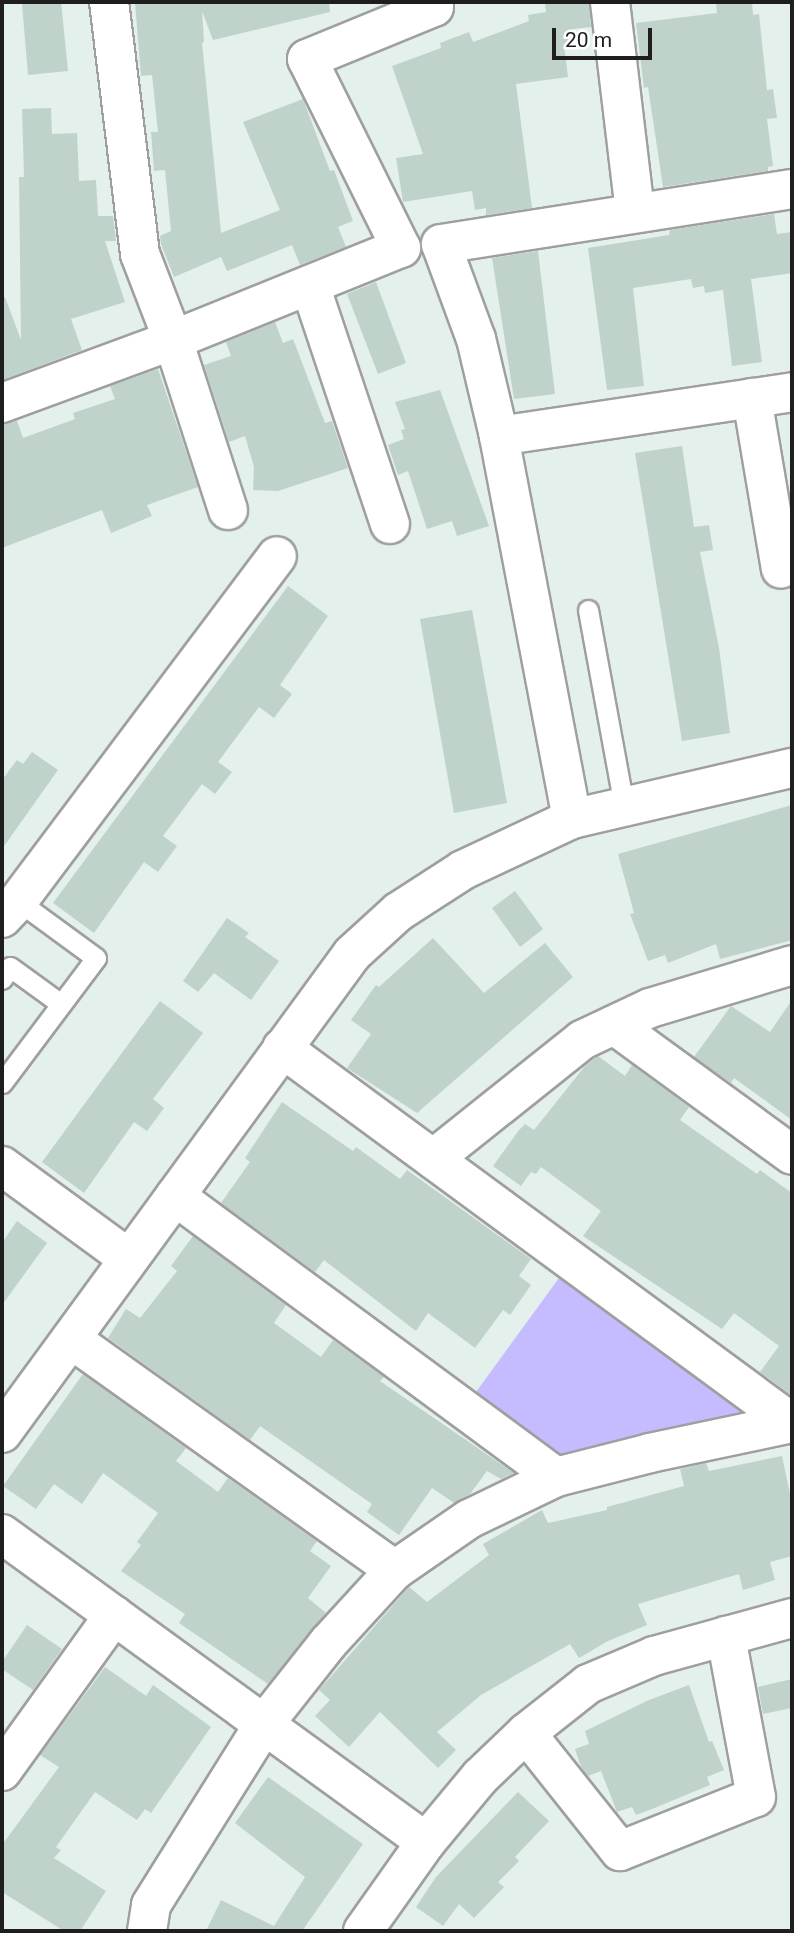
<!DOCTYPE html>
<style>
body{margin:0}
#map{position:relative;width:794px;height:1933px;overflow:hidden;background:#e3f0ec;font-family:Roboto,sans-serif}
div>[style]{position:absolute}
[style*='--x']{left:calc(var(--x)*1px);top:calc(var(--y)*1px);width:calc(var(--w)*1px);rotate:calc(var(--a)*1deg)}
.park>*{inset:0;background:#c5bbff}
.building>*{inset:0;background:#bfd3ca}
.roads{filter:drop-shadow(2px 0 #9f9f9f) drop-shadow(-2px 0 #9f9f9f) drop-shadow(0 2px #9f9f9f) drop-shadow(0 -2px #9f9f9f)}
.service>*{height:19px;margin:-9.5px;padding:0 9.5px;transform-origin:9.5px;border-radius:9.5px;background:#fff}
.minor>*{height:38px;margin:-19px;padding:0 19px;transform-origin:19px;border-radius:19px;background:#fff}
span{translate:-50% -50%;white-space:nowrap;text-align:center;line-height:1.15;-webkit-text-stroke:7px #fff;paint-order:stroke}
.frame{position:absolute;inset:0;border:4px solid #1e1e1e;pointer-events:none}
.scale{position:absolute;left:552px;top:28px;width:100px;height:32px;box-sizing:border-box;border:4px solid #1e1e1e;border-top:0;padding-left:9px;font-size:21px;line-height:24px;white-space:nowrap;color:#1e1e1e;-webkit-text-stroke:5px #fff;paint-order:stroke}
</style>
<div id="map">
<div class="park">
<div style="clip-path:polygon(559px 1278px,745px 1408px,732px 1421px,570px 1463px,476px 1392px)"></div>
</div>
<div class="building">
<div style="clip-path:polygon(61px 2px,68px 71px,28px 75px,22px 4px)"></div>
<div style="clip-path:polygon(135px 2px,329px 2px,330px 12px,213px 40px,202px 11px,204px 42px,202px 43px,221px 233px,280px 210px,243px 122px,303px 99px,330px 171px,334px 170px,353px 221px,338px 227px,346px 247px,300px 265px,292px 245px,227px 271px,221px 257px,174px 277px,161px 244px,160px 236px,171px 231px,165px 170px,154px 171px,151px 132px,158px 132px,152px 75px,141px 76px)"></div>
<div style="clip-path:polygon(545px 2px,589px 2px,591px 27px,573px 29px,574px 43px,564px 45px,568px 77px,516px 84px,532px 208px,486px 215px,486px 208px,475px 210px,472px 191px,403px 202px,396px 158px,423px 154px,392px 66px,441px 48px,440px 43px,469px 32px,473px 42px,529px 21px,528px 15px,546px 12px)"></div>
<div style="clip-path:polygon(716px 2px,752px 2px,753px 15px,759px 14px,767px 90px,773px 89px,777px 118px,767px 119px,773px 166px,768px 167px,768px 171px,663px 187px,648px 87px,644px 88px,636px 23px,717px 13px)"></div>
<div style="clip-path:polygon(51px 108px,52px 134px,77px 133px,79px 181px,96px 180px,98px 216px,113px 216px,116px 241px,105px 241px,125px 302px,71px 319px,82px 350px,2px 380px,2px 298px,5px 297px,21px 340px,19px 177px,24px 177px,22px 109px)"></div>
<div style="clip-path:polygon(774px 214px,777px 234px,792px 232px,792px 273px,751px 279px,762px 362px,732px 366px,723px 290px,705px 293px,704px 286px,693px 288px,691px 279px,633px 288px,644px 386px,607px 390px,588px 248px,669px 235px,670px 230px)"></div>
<div style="clip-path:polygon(538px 251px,555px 394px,514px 399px,492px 258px)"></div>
<div style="clip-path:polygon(376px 282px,406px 363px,378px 374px,347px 294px)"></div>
<div style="clip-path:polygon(275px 322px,283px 343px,293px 339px,325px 423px,332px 421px,348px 468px,278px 491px,253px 490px,254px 467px,245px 436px,229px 442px,204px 365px,231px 356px,226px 342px)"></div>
<div style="clip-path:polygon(158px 369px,198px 487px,147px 505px,152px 516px,111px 533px,102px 510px,2px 548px,2px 424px,17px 421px,23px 438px,75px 419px,73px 413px,115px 399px,110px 386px)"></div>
<div style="clip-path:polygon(440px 390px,489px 526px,457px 536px,452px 521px,427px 529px,408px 471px,398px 475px,388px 445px,404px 439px,401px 430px,405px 429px,395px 402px)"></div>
<div style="clip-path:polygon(682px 446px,694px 527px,709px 525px,713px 550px,700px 552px,719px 648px,730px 733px,682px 741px,635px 453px)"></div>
<div style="clip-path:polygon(288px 586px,328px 616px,280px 685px,292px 694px,274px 718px,259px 707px,218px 762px,232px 772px,215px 794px,202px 784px,163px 836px,177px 846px,158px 872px,144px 862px,94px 933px,53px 903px)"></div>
<div style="clip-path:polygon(472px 610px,507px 803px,454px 813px,420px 619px)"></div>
<div style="clip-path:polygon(32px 752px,58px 770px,2px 849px,2px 780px,17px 760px,23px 764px)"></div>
<div style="clip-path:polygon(792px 805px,792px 940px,720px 959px,716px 944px,668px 963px,665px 955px,648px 961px,630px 914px,634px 913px,618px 854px)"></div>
<div style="clip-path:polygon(515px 891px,543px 929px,520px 947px,492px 908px)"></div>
<div style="clip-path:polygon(227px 918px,249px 933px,245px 937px,279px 961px,251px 1000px,214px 973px,198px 992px,183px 981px)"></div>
<div style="clip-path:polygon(433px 938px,484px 993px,545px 943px,573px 977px,417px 1113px,347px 1068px,371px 1034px,351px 1020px,376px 985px,379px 987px)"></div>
<div style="clip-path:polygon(792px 1000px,792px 1120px,734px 1078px,731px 1083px,694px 1057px,731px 1006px,770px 1032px)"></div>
<div style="clip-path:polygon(160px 1001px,203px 1033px,153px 1099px,164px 1108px,147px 1131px,134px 1122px,84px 1193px,42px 1162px)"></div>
<div style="clip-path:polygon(598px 1056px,625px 1076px,632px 1065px,689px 1107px,680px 1120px,757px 1174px,760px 1170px,792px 1193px,792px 1396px,760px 1372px,779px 1346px,734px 1313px,722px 1329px,583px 1236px,601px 1211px,541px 1167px,536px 1174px,531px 1172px,521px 1186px,493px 1166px,519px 1130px,525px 1124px,534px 1130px,585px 1066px)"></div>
<div style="clip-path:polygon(282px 1102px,353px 1151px,356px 1147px,400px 1179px,407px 1170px,531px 1259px,519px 1276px,531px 1285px,510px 1315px,503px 1310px,475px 1348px,428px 1313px,416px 1331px,324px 1260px,315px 1272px,221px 1203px,250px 1162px,245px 1158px)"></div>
<div style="clip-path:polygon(17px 1221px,47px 1243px,2px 1305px,2px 1243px)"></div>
<div style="clip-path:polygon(193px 1236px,286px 1305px,274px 1323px,321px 1357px,333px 1340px,384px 1377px,380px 1381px,514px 1473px,501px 1479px,487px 1471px,470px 1494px,454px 1503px,432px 1488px,399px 1535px,367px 1512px,372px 1504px,260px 1426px,250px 1440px,108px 1338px,126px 1309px,140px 1318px,177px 1271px,171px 1266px)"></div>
<div style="clip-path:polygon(83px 1374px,186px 1448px,176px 1461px,218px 1492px,228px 1478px,317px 1541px,310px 1551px,331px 1566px,308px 1598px,326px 1613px,268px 1684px,179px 1623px,185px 1614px,121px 1571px,141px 1545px,137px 1542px,158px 1513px,103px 1473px,82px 1504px,54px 1484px,36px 1509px,3px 1486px)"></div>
<div style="clip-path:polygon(782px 1456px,792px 1503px,792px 1556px,770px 1562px,775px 1580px,743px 1590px,739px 1574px,638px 1604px,647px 1625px,608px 1641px,579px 1658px,570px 1644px,481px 1695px,437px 1732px,456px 1750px,438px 1768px,380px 1712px,349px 1747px,315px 1716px,330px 1700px,319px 1690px,409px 1587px,427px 1602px,489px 1555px,483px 1544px,542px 1510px,548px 1523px,607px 1510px,607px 1507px,684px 1486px,680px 1469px,706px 1463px,709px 1471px)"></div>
<div style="clip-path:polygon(27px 1625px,62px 1649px,33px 1690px,2px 1669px,2px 1662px)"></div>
<div style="clip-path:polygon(105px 1667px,146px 1696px,153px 1685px,211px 1727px,151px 1813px,145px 1809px,137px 1820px,95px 1792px,56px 1847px,61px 1850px,54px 1858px,106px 1891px,80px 1931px,64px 1931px,2px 1892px,2px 1845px,59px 1767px,40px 1755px)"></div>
<div style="clip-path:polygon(792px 1679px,792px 1708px,763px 1714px,758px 1687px)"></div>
<div style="clip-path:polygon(689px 1685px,709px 1742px,712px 1741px,724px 1770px,707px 1777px,710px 1785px,652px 1809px,636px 1815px,632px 1807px,617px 1812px,601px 1771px,588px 1776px,581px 1767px,575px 1749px,589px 1744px,585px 1731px,649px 1700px)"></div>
<div style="clip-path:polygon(268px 1777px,363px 1844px,302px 1931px,206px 1931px,221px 1900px,274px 1926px,305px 1877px,235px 1823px)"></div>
<div style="clip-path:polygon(518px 1792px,549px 1821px,515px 1857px,519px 1861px,498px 1882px,504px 1887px,474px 1918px,459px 1904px,443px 1926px,416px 1907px,436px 1877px)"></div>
</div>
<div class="roads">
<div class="service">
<div style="--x:588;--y:610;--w:200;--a:79.6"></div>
<div style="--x:2;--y:979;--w:14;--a:-56"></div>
<div style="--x:10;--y:967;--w:63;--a:36"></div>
<div style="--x:2;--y:1083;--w:156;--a:-53.1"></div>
<div style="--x:96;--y:958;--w:97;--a:-143.8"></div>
</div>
<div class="minor">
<div style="--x:610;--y:2;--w:211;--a:83.2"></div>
<div style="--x:310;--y:285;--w:252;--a:71.5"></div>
<div style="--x:752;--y:398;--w:173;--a:80.4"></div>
<div style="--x:2;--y:403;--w:182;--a:-20.2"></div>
<div style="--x:173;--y:340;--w:92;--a:-111"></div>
<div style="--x:140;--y:254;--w:254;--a:-97"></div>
<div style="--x:499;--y:436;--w:296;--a:-8.5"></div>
<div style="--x:228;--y:510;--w:179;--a:-107.9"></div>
<div style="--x:173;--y:340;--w:246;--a:-22"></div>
<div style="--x:401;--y:248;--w:211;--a:-116.4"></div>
<div style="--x:307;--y:59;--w:137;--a:-22.3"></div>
<div style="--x:434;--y:7;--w:5;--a:-112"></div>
<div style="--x:572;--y:819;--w:390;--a:-100.8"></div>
<div style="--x:499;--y:436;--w:100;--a:-103.3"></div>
<div style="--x:476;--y:339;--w:101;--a:-110.2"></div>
<div style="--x:441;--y:244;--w:355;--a:-8.9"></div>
<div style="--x:2;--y:918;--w:23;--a:-47"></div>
<div style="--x:18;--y:901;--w:431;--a:-53.1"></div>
<div style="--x:614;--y:1025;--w:220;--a:36.1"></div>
<div style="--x:282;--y:1048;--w:633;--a:36.33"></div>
<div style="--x:433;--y:1159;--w:191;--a:-38.6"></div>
<div style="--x:582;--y:1040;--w:75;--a:-25.2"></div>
<div style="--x:650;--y:1008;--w:148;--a:-16.8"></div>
<div style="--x:2;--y:1166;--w:157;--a:36.2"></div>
<div style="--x:175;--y:1196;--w:473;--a:36.4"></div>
<div style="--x:71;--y:1339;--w:398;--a:35.5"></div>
<div style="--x:2;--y:1433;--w:593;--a:-53.84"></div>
<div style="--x:352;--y:954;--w:62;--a:-42.4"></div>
<div style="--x:398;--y:912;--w:77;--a:-32.9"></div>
<div style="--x:463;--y:870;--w:120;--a:-25.1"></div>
<div style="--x:572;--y:819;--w:226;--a:-13.1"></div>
<div style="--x:2;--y:1534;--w:524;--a:36"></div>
<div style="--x:526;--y:1733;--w:151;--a:51.5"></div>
<div style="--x:620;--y:1851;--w:146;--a:-21.7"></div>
<div style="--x:756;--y:1797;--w:164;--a:-100.6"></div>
<div style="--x:2;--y:1771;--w:192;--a:-54.3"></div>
<div style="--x:147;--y:1931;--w:26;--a:-81"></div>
<div style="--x:151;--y:1905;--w:213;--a:-58"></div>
<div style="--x:264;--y:1724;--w:103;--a:-51.7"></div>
<div style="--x:328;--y:1643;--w:99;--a:-47.5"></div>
<div style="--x:395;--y:1570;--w:90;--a:-34.6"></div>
<div style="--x:469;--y:1519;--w:97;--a:-25.8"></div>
<div style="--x:556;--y:1477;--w:97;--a:-14.3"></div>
<div style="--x:650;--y:1453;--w:145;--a:-11.9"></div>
<div style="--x:363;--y:1931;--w:109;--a:-54.7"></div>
<div style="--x:426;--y:1842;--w:85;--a:-50.3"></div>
<div style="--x:480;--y:1777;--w:64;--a:-43.7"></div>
<div style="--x:526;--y:1733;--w:79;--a:-38.3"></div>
<div style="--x:588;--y:1684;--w:72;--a:-23"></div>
<div style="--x:654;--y:1656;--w:143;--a:-15.4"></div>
</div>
</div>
<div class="frame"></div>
<div class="scale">20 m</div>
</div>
